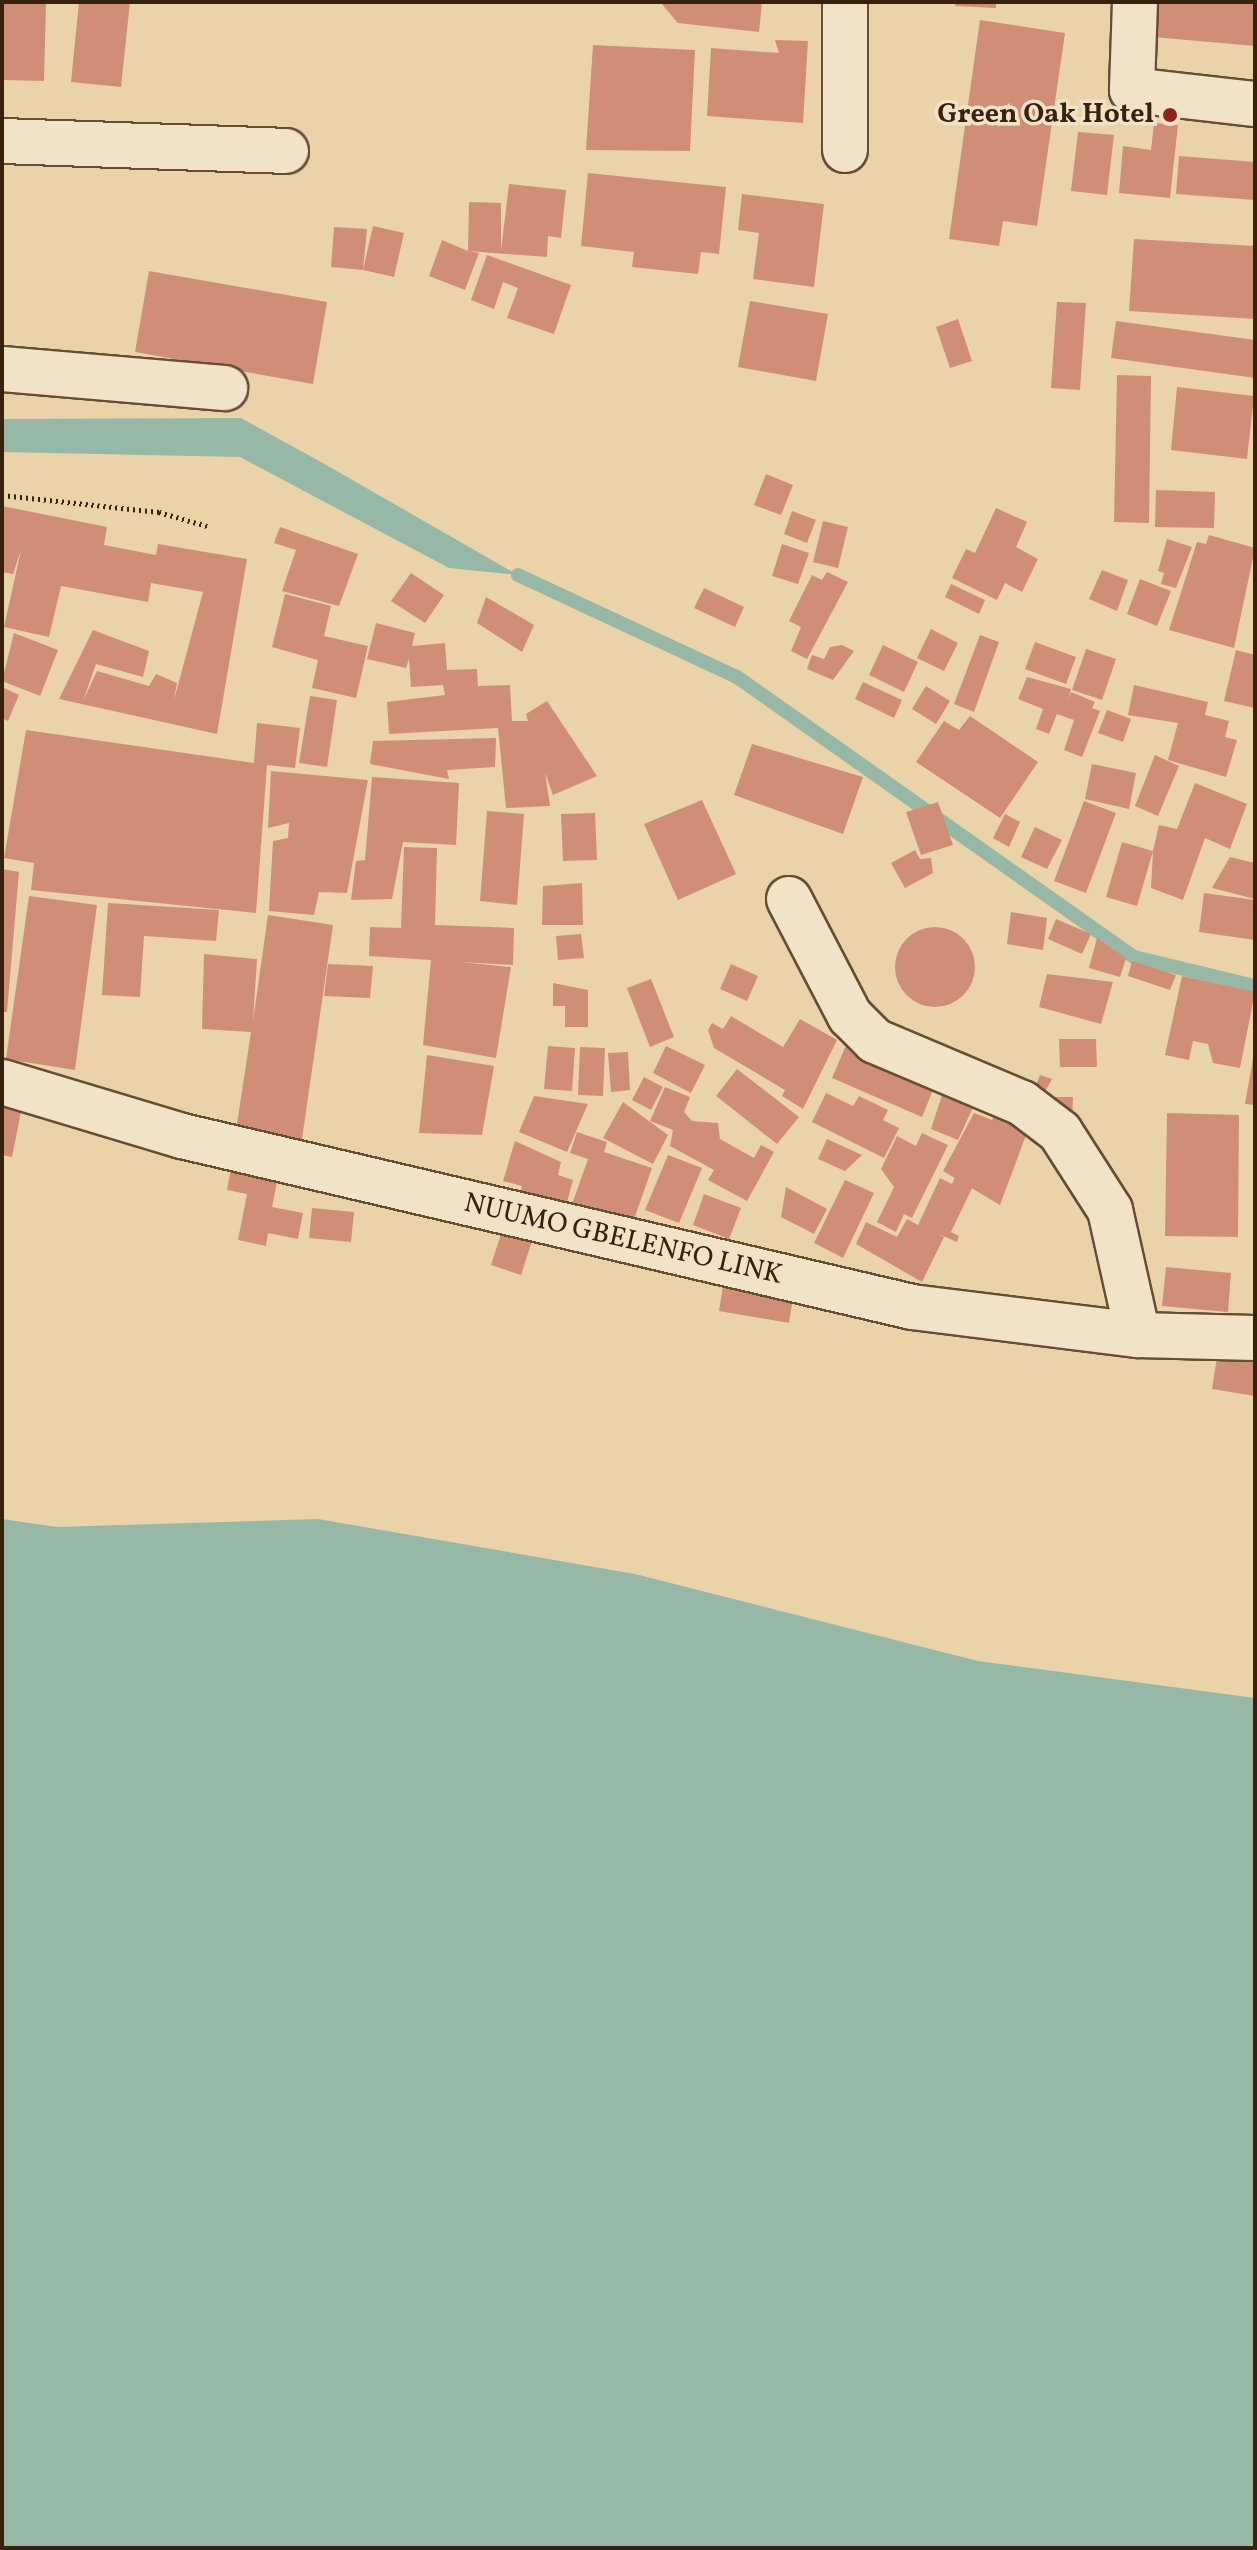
<!DOCTYPE html>
<style>
body{margin:0}
#map{position:relative;width:1257px;height:2550px;overflow:hidden;background:#ebd3a9;font-family:Vollkorn,serif}
div>[style]{position:absolute}
[style*='--x']{left:calc(var(--x)*1px);top:calc(var(--y)*1px);width:calc(var(--w)*1px);rotate:calc(var(--a)*1deg)}
.water>*{inset:0;background:#98b8a7}
.stream>*{height:14px;margin:-7px;padding:0 7px;transform-origin:7px;border-radius:7px;background:#98b8a7}
.building>*{inset:0;background:#d18e76}
.round{border-radius:50%}
.path>*{height:5px;margin-top:-2.5px;transform-origin:0;background:repeating-linear-gradient(90deg,#38210d 0 2px,transparent 0 6px)}
.roads{filter:drop-shadow(2px 0 #654e34) drop-shadow(-2px 0 #654e34) drop-shadow(0 2px #654e34) drop-shadow(0 -2px #654e34)}
.minor>*{height:44px;margin:-22px;padding:0 22px;transform-origin:22px;border-radius:22px;background:#f2e2c7}
.dots>*{width:22px;height:22px;translate:-50% -50%;box-sizing:border-box;border:4px solid #f2e2c7;border-radius:50%}
span{translate:-50% -50%;white-space:nowrap;text-align:center;line-height:1.15;-webkit-text-stroke:7px #f2e2c7;paint-order:stroke}
.poi-label{font-size:28px;color:#38210d;font-weight:700}
.right{translate:-100% -50%;text-align:right}
.street-label{font-size:28px;color:#38210d}
.frame{position:absolute;inset:0;border:4px solid #38210d;pointer-events:none}
</style>
<div id="map">
<div class="water">
<div style="clip-path:polygon(241px 418px,321px 462px,518px 575px,449px 568px,240px 457px,2px 452px,2px 419px)"></div>
<div style="clip-path:polygon(2px 1519px,57px 1527px,318px 1519px,635px 1574px,978px 1661px,1255px 1698px,1255px 2548px,2px 2548px)"></div>
</div>
<div class="stream">
<div style="--x:518;--y:575;--w:242;--a:25"></div>
<div style="--x:737;--y:677;--w:486;--a:35.2"></div>
<div style="--x:1134;--y:957;--w:124;--a:13.5"></div>
</div>
<div class="building">
<div style="clip-path:polygon(2px 2px,46px 2px,44px 81px,2px 80px)"></div>
<div style="clip-path:polygon(79px 2px,130px 2px,121px 87px,71px 82px)"></div>
<div style="clip-path:polygon(660px 2px,762px 2px,759px 32px,678px 23px)"></div>
<div style="clip-path:polygon(956px 2px,996px 2px,996px 8px,955px 6px)"></div>
<div style="clip-path:polygon(1156px 2px,1255px 2px,1255px 46px,1153px 37px)"></div>
<div style="clip-path:polygon(980px 20px,1065px 33px,1037px 226px,1003px 221px,999px 246px,949px 239px)"></div>
<div style="clip-path:polygon(775px 40px,808px 41px,803px 123px,707px 116px,711px 48px,779px 53px)"></div>
<div style="clip-path:polygon(593px 45px,695px 50px,690px 151px,586px 150px)"></div>
<div style="clip-path:polygon(1154px 123px,1178px 125px,1170px 198px,1119px 193px,1123px 146px,1151px 150px)"></div>
<div style="clip-path:polygon(1078px 132px,1114px 135px,1107px 195px,1071px 191px)"></div>
<div style="clip-path:polygon(1179px 156px,1255px 162px,1255px 200px,1176px 194px)"></div>
<div style="clip-path:polygon(588px 173px,726px 187px,719px 254px,701px 252px,698px 274px,632px 267px,634px 252px,581px 246px)"></div>
<div style="clip-path:polygon(509px 184px,566px 190px,561px 238px,548px 236px,547px 257px,468px 251px,479px 253px,465px 290px,429px 276px,442px 240px,468px 251px,469px 202px,501px 203px,501px 251px)"></div>
<div style="clip-path:polygon(742px 194px,824px 204px,814px 287px,753px 279px,759px 233px,738px 230px)"></div>
<div style="clip-path:polygon(373px 226px,404px 233px,394px 277px,363px 270px)"></div>
<div style="clip-path:polygon(334px 227px,367px 229px,363px 270px,331px 267px)"></div>
<div style="clip-path:polygon(1134px 239px,1255px 246px,1255px 319px,1129px 311px)"></div>
<div style="clip-path:polygon(487px 255px,571px 285px,554px 334px,507px 318px,518px 288px,503px 282px,494px 309px,471px 300px)"></div>
<div style="clip-path:polygon(149px 271px,327px 302px,313px 384px,135px 352px)"></div>
<div style="clip-path:polygon(750px 301px,828px 314px,816px 381px,738px 367px)"></div>
<div style="clip-path:polygon(1057px 302px,1086px 303px,1080px 390px,1051px 388px)"></div>
<div style="clip-path:polygon(958px 319px,972px 361px,950px 368px,936px 327px)"></div>
<div style="clip-path:polygon(1116px 321px,1255px 340px,1255px 378px,1111px 358px)"></div>
<div style="clip-path:polygon(1117px 375px,1151px 376px,1149px 523px,1114px 522px)"></div>
<div style="clip-path:polygon(1177px 387px,1254px 396px,1247px 459px,1171px 450px)"></div>
<div style="clip-path:polygon(766px 474px,793px 485px,781px 515px,754px 505px)"></div>
<div style="clip-path:polygon(1156px 490px,1215px 492px,1214px 528px,1155px 527px)"></div>
<div style="clip-path:polygon(2px 506px,107px 527px,104px 545px,156px 555px,158px 544px,247px 559px,217px 734px,59px 699px,93px 630px,149px 651px,143px 677px,96px 664px,83px 701px,97px 671px,149px 686px,156px 674px,177px 683px,174px 700px,203px 592px,151px 583px,148px 602px,61px 586px,49px 637px,4px 627px,21px 550px,13px 574px,2px 572px)"></div>
<div style="clip-path:polygon(996px 508px,1027px 522px,1016px 547px,1038px 559px,1022px 592px,1005px 583px,997px 600px,952px 578px,966px 549px,975px 553px)"></div>
<div style="clip-path:polygon(792px 511px,816px 520px,807px 543px,784px 534px)"></div>
<div style="clip-path:polygon(823px 521px,848px 527px,838px 568px,813px 562px)"></div>
<div style="clip-path:polygon(280px 527px,358px 554px,339px 606px,282px 591px,296px 550px,274px 543px)"></div>
<div style="clip-path:polygon(1209px 535px,1255px 548px,1234px 648px,1169px 630px,1197px 542px,1206px 544px)"></div>
<div style="clip-path:polygon(1167px 539px,1192px 547px,1176px 588px,1161px 584px,1164px 573px,1158px 571px)"></div>
<div style="clip-path:polygon(782px 544px,809px 553px,798px 584px,772px 576px)"></div>
<div style="clip-path:polygon(1102px 570px,1128px 580px,1117px 611px,1089px 599px)"></div>
<div style="clip-path:polygon(827px 572px,848px 582px,807px 659px,791px 651px,801px 627px,789px 621px,812px 575px,822px 580px)"></div>
<div style="clip-path:polygon(411px 573px,444px 595px,425px 623px,391px 601px)"></div>
<div style="clip-path:polygon(1140px 579px,1171px 591px,1157px 626px,1127px 614px)"></div>
<div style="clip-path:polygon(951px 584px,985px 600px,979px 614px,945px 597px)"></div>
<div style="clip-path:polygon(704px 588px,744px 607px,735px 627px,694px 608px)"></div>
<div style="clip-path:polygon(285px 594px,331px 606px,324px 636px,368px 646px,356px 698px,312px 688px,318px 660px,272px 647px)"></div>
<div style="clip-path:polygon(486px 597px,534px 625px,522px 652px,477px 623px)"></div>
<div style="clip-path:polygon(376px 623px,415px 633px,412px 646px,445px 643px,447px 670px,477px 669px,478px 686px,510px 685px,512px 721px,528px 721px,526px 714px,547px 701px,597px 776px,553px 795px,545px 773px,550px 806px,506px 808px,498px 728px,389px 734px,387px 702px,445px 695px,443px 685px,411px 687px,409px 659px,406px 668px,367px 659px)"></div>
<div style="clip-path:polygon(931px 629px,958px 643px,944px 671px,917px 658px)"></div>
<div style="clip-path:polygon(14px 633px,58px 650px,40px 696px,2px 681px)"></div>
<div style="clip-path:polygon(980px 635px,999px 642px,974px 712px,954px 704px)"></div>
<div style="clip-path:polygon(1035px 642px,1076px 657px,1066px 684px,1025px 669px)"></div>
<div style="clip-path:polygon(842px 645px,854px 651px,833px 680px,807px 669px,812px 655px,824px 659px,830px 647px)"></div>
<div style="clip-path:polygon(883px 645px,918px 662px,904px 692px,869px 675px)"></div>
<div style="clip-path:polygon(1086px 649px,1116px 659px,1102px 700px,1072px 690px)"></div>
<div style="clip-path:polygon(1236px 650px,1255px 655px,1255px 708px,1224px 701px)"></div>
<div style="clip-path:polygon(1027px 677px,1071px 689px,1068px 700px,1071px 692px,1095px 702px,1092px 708px,1100px 711px,1082px 757px,1064px 750px,1074px 720px,1057px 714px,1049px 734px,1036px 729px,1043px 709px,1018px 699px)"></div>
<div style="clip-path:polygon(863px 682px,902px 700px,894px 718px,855px 699px)"></div>
<div style="clip-path:polygon(1134px 685px,1208px 702px,1205px 715px,1229px 721px,1225px 737px,1237px 740px,1226px 777px,1168px 760px,1178px 723px,1128px 715px)"></div>
<div style="clip-path:polygon(926px 686px,950px 701px,936px 724px,912px 709px)"></div>
<div style="clip-path:polygon(2px 687px,19px 695px,8px 721px,2px 718px)"></div>
<div style="clip-path:polygon(310px 696px,337px 700px,327px 767px,299px 763px)"></div>
<div style="clip-path:polygon(1107px 710px,1131px 719px,1123px 742px,1098px 733px)"></div>
<div style="clip-path:polygon(970px 716px,1038px 762px,1000px 818px,916px 762px,944px 721px,959px 730px)"></div>
<div style="clip-path:polygon(257px 723px,300px 728px,295px 768px,267px 765px,256px 913px,31px 890px,34px 863px,4px 858px,26px 730px,254px 763px)"></div>
<div style="clip-path:polygon(496px 738px,495px 767px,447px 770px,449px 779px,370px 764px,373px 741px)"></div>
<div style="clip-path:polygon(752px 744px,863px 777px,843px 834px,734px 795px)"></div>
<div style="clip-path:polygon(1155px 755px,1179px 766px,1158px 816px,1135px 806px)"></div>
<div style="clip-path:polygon(1092px 764px,1136px 773px,1129px 809px,1085px 799px)"></div>
<div style="clip-path:polygon(271px 771px,368px 780px,347px 893px,319px 892px,314px 915px,269px 911px,273px 841px,288px 838px,289px 823px,268px 828px)"></div>
<div style="clip-path:polygon(372px 777px,459px 783px,456px 845px,403px 842px,392px 899px,351px 900px,356px 861px,365px 860px)"></div>
<div style="clip-path:polygon(1195px 783px,1247px 804px,1230px 849px,1205px 838px,1183px 900px,1151px 888px,1153px 851px,1159px 825px,1177px 829px)"></div>
<div style="clip-path:polygon(702px 800px,736px 874px,678px 900px,644px 824px)"></div>
<div style="clip-path:polygon(1084px 801px,1116px 813px,1086px 893px,1054px 881px)"></div>
<div style="clip-path:polygon(938px 802px,953px 845px,921px 855px,906px 812px)"></div>
<div style="clip-path:polygon(487px 811px,524px 814px,517px 905px,480px 901px)"></div>
<div style="clip-path:polygon(595px 813px,597px 860px,563px 861px,561px 814px)"></div>
<div style="clip-path:polygon(1005px 814px,1020px 822px,1009px 847px,993px 838px)"></div>
<div style="clip-path:polygon(1035px 827px,1062px 840px,1047px 869px,1021px 857px)"></div>
<div style="clip-path:polygon(1122px 842px,1153px 851px,1137px 906px,1106px 897px)"></div>
<div style="clip-path:polygon(404px 847px,437px 848px,435px 925px,514px 928px,513px 965px,460px 962px,511px 967px,496px 1058px,423px 1045px,431px 960px,369px 956px,370px 927px,401px 928px)"></div>
<div style="clip-path:polygon(915px 850px,920px 859px,931px 858px,933px 873px,905px 888px,891px 863px)"></div>
<div style="clip-path:polygon(1230px 857px,1255px 863px,1255px 899px,1212px 888px)"></div>
<div style="clip-path:polygon(2px 869px,19px 872px,7px 1012px,2px 1012px)"></div>
<div style="clip-path:polygon(582px 883px,583px 925px,542px 925px,543px 886px)"></div>
<div style="clip-path:polygon(1204px 893px,1255px 900px,1255px 940px,1199px 932px)"></div>
<div style="clip-path:polygon(29px 896px,97px 905px,75px 1070px,6px 1059px)"></div>
<div style="clip-path:polygon(108px 903px,219px 910px,216px 941px,144px 936px,140px 997px,102px 995px)"></div>
<div style="clip-path:polygon(1011px 912px,1047px 918px,1043px 950px,1007px 944px)"></div>
<div style="clip-path:polygon(268px 915px,333px 925px,301px 1146px,235px 1137px,251px 1032px,202px 1029px,204px 954px,257px 959px,253px 1021px)"></div>
<div style="clip-path:polygon(1056px 919px,1091px 934px,1082px 954px,1048px 939px)"></div>
<div class="round" style="left:895px;top:927px;width:80px;height:80px"></div>
<div style="clip-path:polygon(581px 934px,584px 958px,558px 960px,556px 936px)"></div>
<div style="clip-path:polygon(1097px 938px,1126px 958px,1120px 977px,1089px 968px)"></div>
<div style="clip-path:polygon(1132px 961px,1176px 975px,1170px 990px,1128px 976px)"></div>
<div style="clip-path:polygon(328px 964px,373px 966px,370px 998px,324px 996px)"></div>
<div style="clip-path:polygon(731px 964px,758px 976px,747px 1001px,720px 989px)"></div>
<div style="clip-path:polygon(1047px 974px,1113px 982px,1101px 1024px,1039px 1007px)"></div>
<div style="clip-path:polygon(1182px 976px,1255px 992px,1240px 1068px,1213px 1063px,1208px 1044px,1193px 1041px,1189px 1060px,1165px 1055px)"></div>
<div style="clip-path:polygon(651px 979px,674px 1037px,650px 1047px,627px 988px)"></div>
<div style="clip-path:polygon(553px 983px,588px 990px,588px 1027px,565px 1027px,565px 1006px,553px 1006px)"></div>
<div style="clip-path:polygon(731px 1016px,783px 1047px,800px 1019px,837px 1040px,803px 1109px,782px 1096px,785px 1090px,714px 1048px,708px 1030px,712px 1023px,723px 1029px)"></div>
<div style="clip-path:polygon(850px 1036px,891px 1071px,933px 1090px,922px 1117px,832px 1078px)"></div>
<div style="clip-path:polygon(1059px 1039px,1096px 1039px,1097px 1067px,1060px 1067px)"></div>
<div style="clip-path:polygon(548px 1046px,575px 1048px,572px 1091px,544px 1089px)"></div>
<div style="clip-path:polygon(666px 1046px,705px 1065px,691px 1093px,653px 1073px)"></div>
<div style="clip-path:polygon(580px 1047px,605px 1048px,603px 1096px,578px 1095px)"></div>
<div style="clip-path:polygon(1255px 1047px,1255px 1105px,1245px 1104px)"></div>
<div style="clip-path:polygon(628px 1052px,630px 1090px,611px 1092px,608px 1053px)"></div>
<div style="clip-path:polygon(427px 1055px,494px 1066px,482px 1135px,419px 1133px)"></div>
<div style="clip-path:polygon(737px 1069px,799px 1117px,777px 1144px,716px 1096px)"></div>
<div style="clip-path:polygon(1040px 1075px,1052px 1079px,1040px 1100px,1032px 1097px)"></div>
<div style="clip-path:polygon(644px 1077px,663px 1087px,651px 1110px,632px 1100px)"></div>
<div style="clip-path:polygon(665px 1087px,690px 1097px,684px 1112px,692px 1121px,718px 1123px,720px 1139px,754px 1158px,761px 1145px,774px 1152px,747px 1201px,708px 1180px,714px 1170px,670px 1146px,673px 1130px,650px 1121px)"></div>
<div style="clip-path:polygon(944px 1089px,975px 1103px,958px 1140px,931px 1129px)"></div>
<div style="clip-path:polygon(826px 1093px,853px 1106px,859px 1096px,888px 1110px,883px 1120px,899px 1128px,884px 1158px,812px 1122px)"></div>
<div style="clip-path:polygon(534px 1096px,588px 1104px,567px 1152px,519px 1132px)"></div>
<div style="clip-path:polygon(1054px 1097px,1073px 1097px,1072px 1125px,1054px 1107px)"></div>
<div style="clip-path:polygon(23px 1102px,12px 1157px,2px 1155px,2px 1105px)"></div>
<div style="clip-path:polygon(623px 1102px,668px 1135px,653px 1164px,603px 1138px)"></div>
<div style="clip-path:polygon(998px 1107px,1032px 1119px,1000px 1205px,943px 1171px,974px 1113px,992px 1120px)"></div>
<div style="clip-path:polygon(1167px 1113px,1239px 1115px,1238px 1237px,1165px 1236px)"></div>
<div style="clip-path:polygon(577px 1132px,607px 1142px,604px 1152px,652px 1168px,631px 1228px,571px 1207px,588px 1159px,570px 1153px)"></div>
<div style="clip-path:polygon(922px 1133px,948px 1145px,912px 1218px,904px 1214px,896px 1232px,877px 1222px,894px 1187px,881px 1169px,897px 1136px,916px 1146px)"></div>
<div style="clip-path:polygon(827px 1139px,862px 1155px,845px 1171px,818px 1159px)"></div>
<div style="clip-path:polygon(515px 1141px,561px 1162px,558px 1175px,573px 1180px,564px 1213px,518px 1200px,522px 1186px,503px 1181px)"></div>
<div style="clip-path:polygon(668px 1155px,702px 1168px,679px 1223px,645px 1210px)"></div>
<div style="clip-path:polygon(233px 1157px,280px 1167px,272px 1207px,303px 1213px,298px 1239px,268px 1233px,266px 1246px,238px 1240px,247px 1194px,227px 1190px)"></div>
<div style="clip-path:polygon(955px 1177px,973px 1186px,951px 1232px,959px 1236px,957px 1242px,936px 1233px,944px 1237px,922px 1282px,856px 1244px,866px 1222px,897px 1237px,907px 1219px,918px 1225px,940px 1178px,952px 1184px)"></div>
<div style="clip-path:polygon(845px 1180px,874px 1193px,843px 1258px,814px 1243px)"></div>
<div style="clip-path:polygon(786px 1187px,827px 1209px,814px 1234px,781px 1217px)"></div>
<div style="clip-path:polygon(704px 1194px,741px 1208px,729px 1239px,693px 1225px)"></div>
<div style="clip-path:polygon(312px 1208px,354px 1212px,351px 1242px,309px 1238px)"></div>
<div style="clip-path:polygon(502px 1231px,532px 1241px,521px 1275px,491px 1265px)"></div>
<div style="clip-path:polygon(1166px 1267px,1231px 1273px,1228px 1312px,1162px 1306px)"></div>
<div style="clip-path:polygon(725px 1273px,795px 1285px,789px 1323px,719px 1311px)"></div>
<div style="clip-path:polygon(1218px 1351px,1255px 1357px,1255px 1396px,1212px 1389px)"></div>
</div>
<div class="path">
<div style="--x:2;--y:495;--w:158;--a:6.2"></div>
<div style="--x:159;--y:512;--w:53;--a:16.4"></div>
</div>
<div class="roads">
<div class="minor">
<div style="--x:1135;--y:2;--w:88;--a:92"></div>
<div style="--x:1132;--y:90;--w:124;--a:6.5"></div>
<div style="--x:2;--y:141;--w:284;--a:2"></div>
<div style="--x:845;--y:150;--w:148;--a:-90"></div>
<div style="--x:2;--y:369;--w:224;--a:4.9"></div>
<div style="--x:789;--y:899;--w:132;--a:62.5"></div>
<div style="--x:850;--y:1016;--w:35;--a:45"></div>
<div style="--x:875;--y:1041;--w:160;--a:22.9"></div>
<div style="--x:1022;--y:1103;--w:48;--a:37.3"></div>
<div style="--x:1060;--y:1132;--w:93;--a:57.3"></div>
<div style="--x:1110;--y:1210;--w:128;--a:77.4"></div>
<div style="--x:2;--y:1082;--w:188;--a:16.7"></div>
<div style="--x:182;--y:1136;--w:750;--a:13.18"></div>
<div style="--x:912;--y:1307;--w:228;--a:7.1"></div>
<div style="--x:1138;--y:1335;--w:117;--a:1.5"></div>
</div>
</div>
<div class="dots">
<div style="left:1170px;top:115px;background:#8f2418"></div>
</div>
<div class="poi-label">
<span class="right" style="left:1154px;top:115px">Green Oak Hotel</span>
</div>
<div class="street-label">
<span style="left:623px;top:1240px;rotate:13deg">NUUMO GBELENFO LINK</span>
</div>
<div class="frame"></div>
</div>
